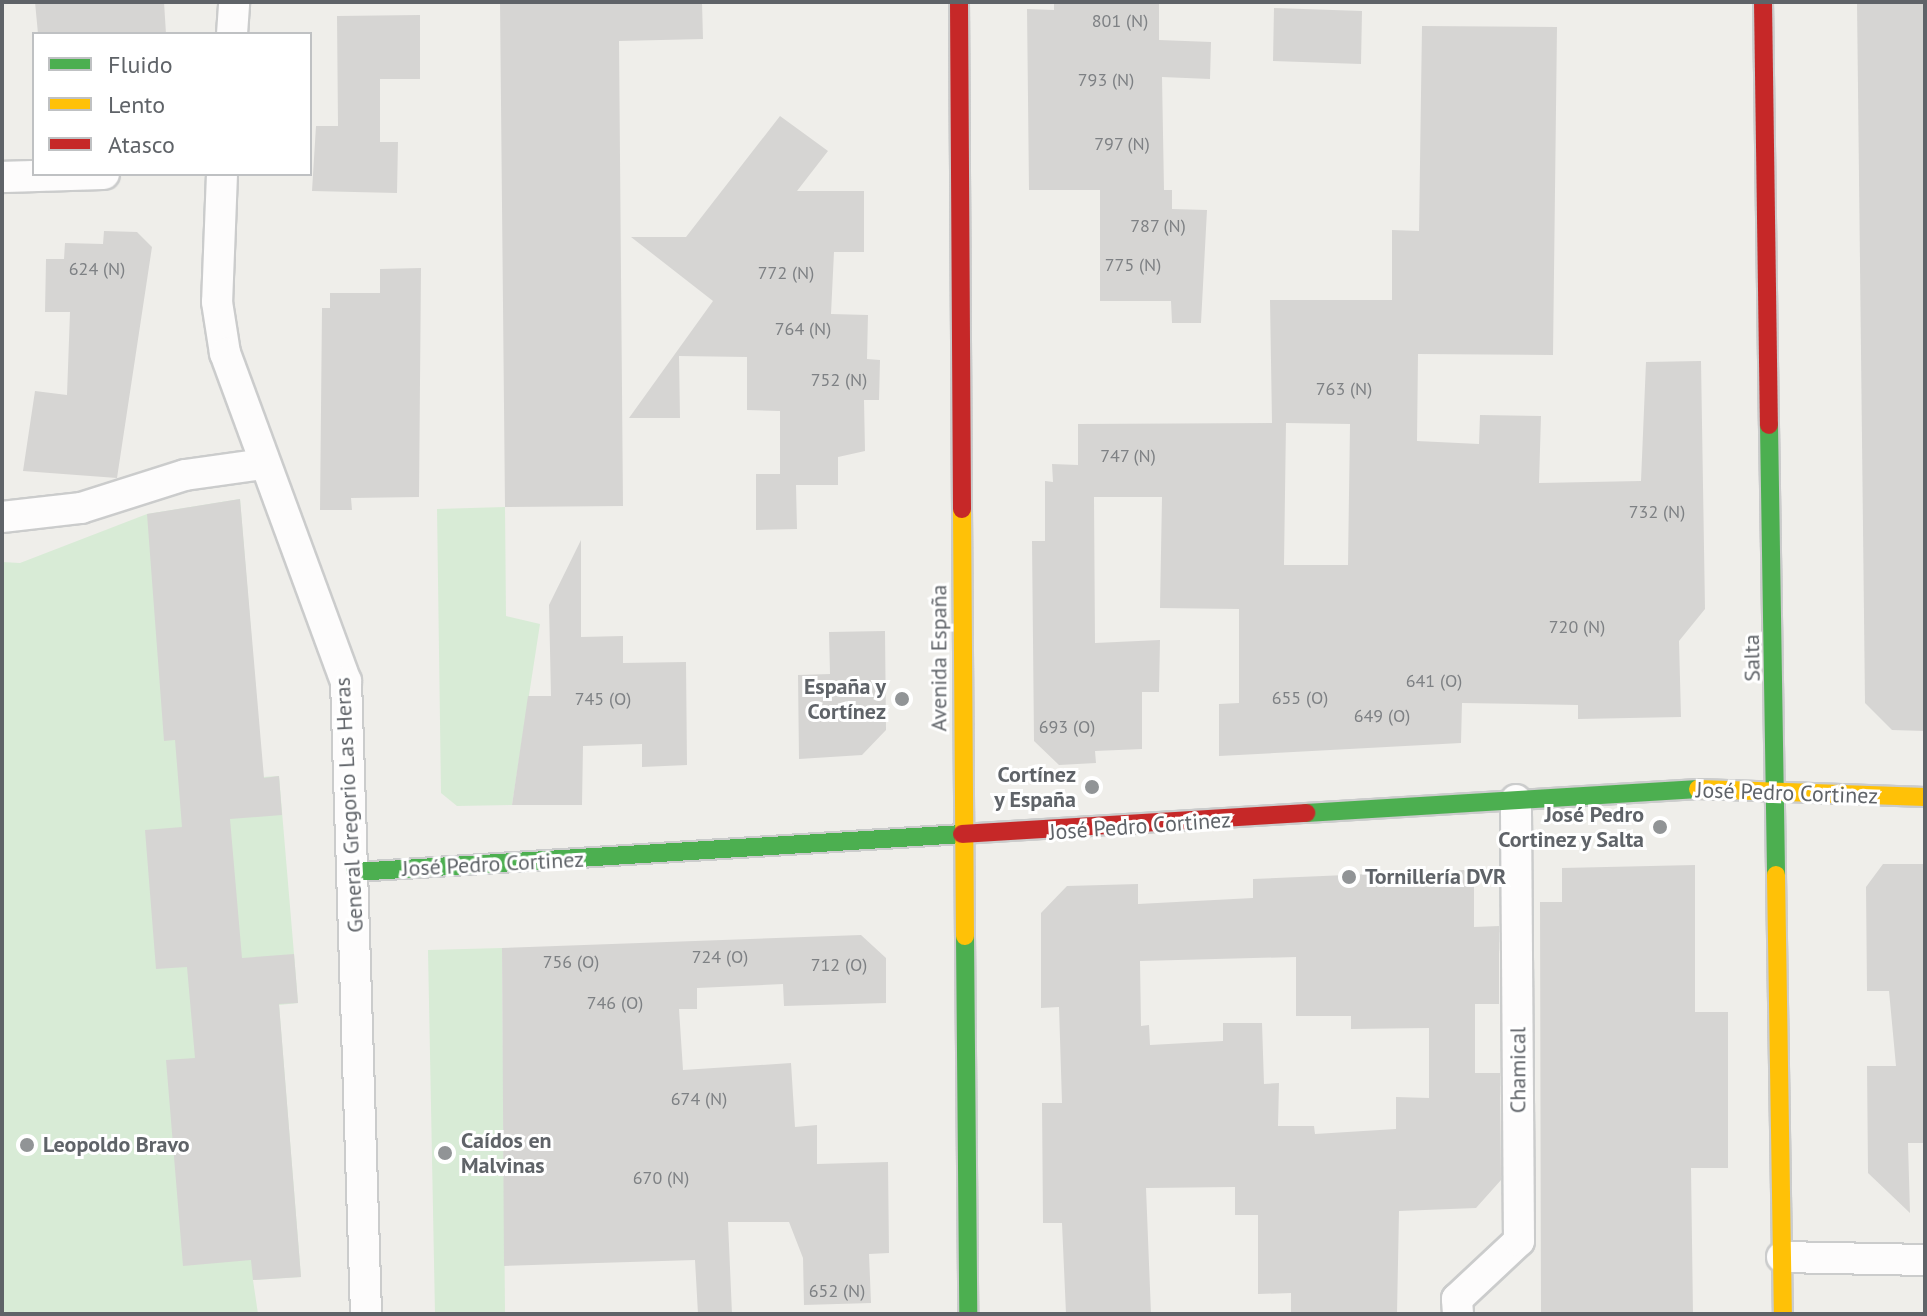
<!DOCTYPE html>
<meta charset="utf-8">
<style>
body{margin:0}
#map{position:relative;width:1927px;height:1316px;overflow:hidden;background:#efeeea;font-family:"PT Sans",sans-serif}
div>[style]{position:absolute}
[style*='--x']{left:calc(var(--x)*1px);top:calc(var(--y)*1px);width:calc(var(--w)*1px);rotate:calc(var(--a)*1deg)}
.green>*{inset:0;background:#d8ebd6}
.building>*{inset:0;background:#d6d5d3}
.roads{filter:drop-shadow(2px 0 #cbcccc) drop-shadow(-2px 0 #cbcccc) drop-shadow(0 2px #cbcccc) drop-shadow(0 -2px #cbcccc)}
.street>*{height:30px;margin:-15px;padding:0 15px;transform-origin:15px;border-radius:15px;background:#fdfcfc}
.fast>*{height:18px;margin:-9px;padding:0 9px;transform-origin:9px;border-radius:9px;background:#4caf50}
.slow>*{height:18px;margin:-9px;padding:0 9px;transform-origin:9px;border-radius:9px;background:#ffc107}
.jam>*{height:18px;margin:-9px;padding:0 9px;transform-origin:9px;border-radius:9px;background:#c62828}
.dots>*{width:22px;height:22px;translate:-50% -50%;box-sizing:border-box;border:4px solid #fff;border-radius:50%}
span{translate:-50% -50%;white-space:nowrap;text-align:center;line-height:1.15;-webkit-text-stroke:6px #fff;paint-order:stroke}
.number-label{font-size:18px;color:#7e8184}
.number-label span{-webkit-text-stroke-width:0}
.street-label{font-size:22px;color:#5f6368}
.poi-label{font-size:22px;color:#5f6368;font-weight:700}
.right{translate:-100% -50%;text-align:right}
.left{translate:0 -50%;text-align:left}
.frame{position:absolute;inset:0;border:4px solid #5f6368;pointer-events:none}
.legend{position:absolute;left:32px;top:32px;width:280px;height:144px;box-sizing:border-box;background:#fff;border:2px solid #bfc1c3;margin:0;padding:10px 14px;list-style:none;font-size:24px;color:#5f6368}
.legend li{display:flex;align-items:center;gap:16px;height:40px}
.legend b{width:40px;border:2px solid #bfc1c3}
</style>
<div id="map">
<div class="green">
<div style="clip-path:polygon(240px 499px,263px 777px,279px 776px,294px 954px,298px 1003px,279px 1005px,301px 1277px,253px 1280px,258px 1314px,2px 1314px,2px 562px,20px 563px,147px 514px)"></div>
<div style="clip-path:polygon(505px 507px,506px 616px,540px 624px,512px 805px,457px 806px,441px 793px,437px 509px)"></div>
<div style="clip-path:polygon(502px 948px,505px 1314px,435px 1314px,428px 950px)"></div>
</div>
<div class="building">
<div style="clip-path:polygon(35px 2px,164px 2px,166px 34px,38px 34px)"></div>
<div style="clip-path:polygon(500px 2px,702px 2px,703px 39px,619px 41px,623px 506px,505px 507px)"></div>
<div style="clip-path:polygon(1054px 2px,1159px 2px,1159px 40px,1211px 42px,1210px 79px,1162px 77px,1164px 190px,1172px 190px,1172px 209px,1207px 210px,1201px 323px,1172px 323px,1171px 301px,1100px 301px,1100px 190px,1029px 190px,1027px 9px,1054px 10px)"></div>
<div style="clip-path:polygon(1857px 2px,1925px 2px,1925px 731px,1892px 730px,1865px 703px)"></div>
<div style="clip-path:polygon(1274px 8px,1362px 11px,1361px 64px,1273px 61px)"></div>
<div style="clip-path:polygon(420px 15px,420px 79px,380px 79px,380px 142px,398px 142px,397px 193px,312px 191px,316px 126px,338px 126px,337px 16px)"></div>
<div style="clip-path:polygon(evenodd,1422px 26px,1557px 27px,1553px 355px,1418px 354px,1417px 441px,1479px 444px,1480px 415px,1541px 416px,1539px 483px,1641px 481px,1646px 362px,1701px 361px,1705px 609px,1679px 641px,1681px 717px,1578px 719px,1578px 705px,1462px 703px,1461px 743px,1219px 756px,1219px 704px,1239px 703px,1239px 609px,1160px 608px,1162px 497px,1094px 497px,1095px 643px,1160px 640px,1159px 692px,1142px 692px,1142px 749px,1095px 751px,1096px 763px,1059px 765px,1034px 741px,1032px 541px,1045px 541px,1045px 481px,1053px 482px,1052px 464px,1078px 465px,1078px 424px,1272px 423px,1270px 300px,1392px 300px,1392px 230px,1419px 231px,1422px 26px,1286px 423px,1350px 424px,1348px 565px,1284px 565px,1286px 423px)"></div>
<div style="clip-path:polygon(780px 116px,828px 151px,797px 191px,864px 191px,864px 252px,834px 252px,831px 314px,868px 315px,867px 359px,880px 360px,879px 400px,864px 400px,865px 451px,838px 457px,838px 485px,796px 485px,797px 529px,756px 530px,756px 474px,780px 474px,780px 411px,747px 410px,747px 357px,679px 356px,680px 418px,629px 418px,713px 301px,631px 237px,686px 237px)"></div>
<div style="clip-path:polygon(104px 231px,137px 232px,152px 247px,117px 478px,23px 471px,35px 391px,67px 395px,70px 312px,45px 312px,46px 259px,64px 259px,65px 243px,103px 244px)"></div>
<div style="clip-path:polygon(421px 268px,419px 497px,351px 498px,352px 510px,320px 510px,322px 308px,330px 308px,330px 293px,380px 293px,380px 269px)"></div>
<div style="clip-path:polygon(240px 499px,264px 778px,279px 776px,282px 815px,230px 819px,242px 958px,294px 954px,298px 1003px,279px 1004px,301px 1277px,253px 1280px,251px 1260px,183px 1266px,166px 1060px,195px 1058px,187px 967px,156px 969px,145px 830px,182px 827px,175px 740px,164px 741px,147px 514px)"></div>
<div style="clip-path:polygon(581px 540px,581px 637px,623px 636px,623px 663px,686px 662px,687px 765px,642px 767px,642px 744px,583px 746px,582px 805px,512px 805px,528px 696px,551px 696px,549px 605px)"></div>
<div style="clip-path:polygon(885px 631px,886px 730px,862px 755px,799px 759px,798px 675px,830px 674px,829px 632px)"></div>
<div style="clip-path:polygon(1883px 864px,1925px 864px,1925px 1143px,1908px 1143px,1910px 1213px,1868px 1173px,1867px 1066px,1896px 1066px,1889px 991px,1867px 991px,1866px 887px)"></div>
<div style="clip-path:polygon(1695px 865px,1695px 1012px,1728px 1012px,1728px 1168px,1691px 1168px,1693px 1314px,1541px 1314px,1540px 902px,1562px 902px,1562px 868px)"></div>
<div style="clip-path:polygon(evenodd,1464px 870px,1474px 881px,1474px 927px,1499px 926px,1499px 1004px,1475px 1004px,1475px 1073px,1500px 1073px,1501px 1180px,1476px 1208px,1399px 1211px,1397px 1314px,1291px 1314px,1291px 1293px,1258px 1294px,1258px 1215px,1235px 1215px,1235px 1187px,1146px 1188px,1151px 1314px,1066px 1314px,1062px 1223px,1043px 1223px,1042px 1103px,1062px 1103px,1059px 1007px,1041px 1008px,1041px 913px,1067px 886px,1138px 884px,1138px 904px,1253px 898px,1253px 879px,1464px 870px,1296px 957px,1296px 1016px,1351px 1016px,1351px 1029px,1429px 1028px,1429px 1098px,1396px 1097px,1396px 1129px,1315px 1134px,1314px 1126px,1278px 1126px,1279px 1083px,1264px 1084px,1262px 1023px,1223px 1023px,1223px 1041px,1150px 1045px,1149px 1025px,1141px 1026px,1140px 961px,1296px 957px)"></div>
<div style="clip-path:polygon(861px 935px,886px 958px,886px 1003px,784px 1006px,783px 984px,697px 988px,697px 1009px,679px 1009px,683px 1070px,791px 1063px,795px 1127px,817px 1125px,817px 1164px,888px 1162px,889px 1253px,869px 1254px,871px 1303px,804px 1305px,803px 1258px,789px 1222px,728px 1222px,732px 1314px,698px 1314px,695px 1260px,504px 1266px,502px 948px)"></div>
</div>
<div class="roads">
<div class="street">
<div style="--x:232;--y:34;--w:32;--a:-86"></div>
<div style="--x:222;--y:174;--w:128;--a:92.2"></div>
<div style="--x:217;--y:302;--w:52;--a:81.1"></div>
<div style="--x:225;--y:353;--w:350;--a:69.8"></div>
<div style="--x:346;--y:681;--w:633;--a:88.19"></div>
<div style="--x:2;--y:177;--w:102;--a:-1.7"></div>
<div style="--x:2;--y:517;--w:80;--a:-6.5"></div>
<div style="--x:81;--y:508;--w:109;--a:-17.6"></div>
<div style="--x:185;--y:475;--w:79;--a:-8"></div>
<div style="--x:1782;--y:1257;--w:143;--a:1.2"></div>
<div style="--x:1458;--y:1314;--w:15;--a:-94"></div>
<div style="--x:1457;--y:1299;--w:85;--a:-43.1"></div>
<div style="--x:1519;--y:1241;--w:441;--a:-90.4"></div>
</div>
<div class="fast">
<div style="--x:1769;--y:425;--w:450;--a:89.1"></div>
<div style="--x:1306;--y:813;--w:393;--a:-3.5"></div>
<div style="--x:355;--y:872;--w:608;--a:-3.58"></div>
<div style="--x:965;--y:936;--w:378;--a:89.5"></div>
</div>
<div class="slow">
<div style="--x:962;--y:509;--w:427;--a:89.6"></div>
<div style="--x:1698;--y:789;--w:227;--a:2"></div>
<div style="--x:1776;--y:875;--w:439;--a:89.1"></div>
</div>
<div class="jam">
<div style="--x:959;--y:2;--w:507;--a:89.66"></div>
<div style="--x:1763;--y:2;--w:423;--a:89.2"></div>
<div style="--x:962;--y:834;--w:345;--a:-3.5"></div>
</div>
</div>
<div class="dots">
<div style="left:902px;top:699px;background:#919496"></div>
<div style="left:1092px;top:787px;background:#919496"></div>
<div style="left:1660px;top:827px;background:#919496"></div>
<div style="left:1349px;top:877px;background:#919496"></div>
<div style="left:27px;top:1145px;background:#919496"></div>
<div style="left:445px;top:1153px;background:#919496"></div>
</div>
<div class="number-label">
<span style="left:1120px;top:21px">801 (N)</span>
<span style="left:1106px;top:80px">793 (N)</span>
<span style="left:1122px;top:144px">797 (N)</span>
<span style="left:1158px;top:226px">787 (N)</span>
<span style="left:1133px;top:265px">775 (N)</span>
<span style="left:97px;top:269px">624 (N)</span>
<span style="left:786px;top:273px">772 (N)</span>
<span style="left:803px;top:329px">764 (N)</span>
<span style="left:839px;top:380px">752 (N)</span>
<span style="left:1344px;top:389px">763 (N)</span>
<span style="left:1128px;top:456px">747 (N)</span>
<span style="left:1657px;top:512px">732 (N)</span>
<span style="left:1577px;top:627px">720 (N)</span>
<span style="left:1434px;top:681px">641 (O)</span>
<span style="left:1300px;top:698px">655 (O)</span>
<span style="left:603px;top:699px">745 (O)</span>
<span style="left:1382px;top:716px">649 (O)</span>
<span style="left:1067px;top:727px">693 (O)</span>
<span style="left:720px;top:957px">724 (O)</span>
<span style="left:571px;top:962px">756 (O)</span>
<span style="left:839px;top:965px">712 (O)</span>
<span style="left:615px;top:1003px">746 (O)</span>
<span style="left:699px;top:1099px">674 (N)</span>
<span style="left:661px;top:1178px">670 (N)</span>
<span style="left:837px;top:1291px">652 (N)</span>
</div>
<div class="street-label">
<span style="left:939px;top:658px;rotate:-90deg">Avenida España</span>
<span style="left:1752px;top:658px;rotate:-91deg">Salta</span>
<span style="left:1787px;top:793px;rotate:2deg">José Pedro Cortinez</span>
<span style="left:349px;top:805px;rotate:-93deg">General Gregorio Las Heras</span>
<span style="left:1140px;top:826px;rotate:-4deg">José Pedro Cortinez</span>
<span style="left:493px;top:864px;rotate:-3deg">José Pedro Cortinez</span>
<span style="left:1518px;top:1070px;rotate:-90deg">Chamical</span>
</div>
<div class="poi-label">
<span class="right" style="left:886px;top:699px">España y<br>Cortínez</span>
<span class="right" style="left:1076px;top:787px">Cortínez<br>y España</span>
<span class="right" style="left:1644px;top:827px">José Pedro<br>Cortinez y Salta</span>
<span class="left" style="left:1365px;top:877px">Tornillería DVR</span>
<span class="left" style="left:461px;top:1153px">Caídos en<br>Malvinas</span>
<span class="left" style="left:43px;top:1145px">Leopoldo Bravo</span>
</div>
<div class="frame"></div>
<ul class="legend">
<li><b style="height:10px;background:#4caf50"></b>Fluido</li>
<li><b style="height:10px;background:#ffc107"></b>Lento</li>
<li><b style="height:10px;background:#c62828"></b>Atasco</li>
</ul>
</div>
